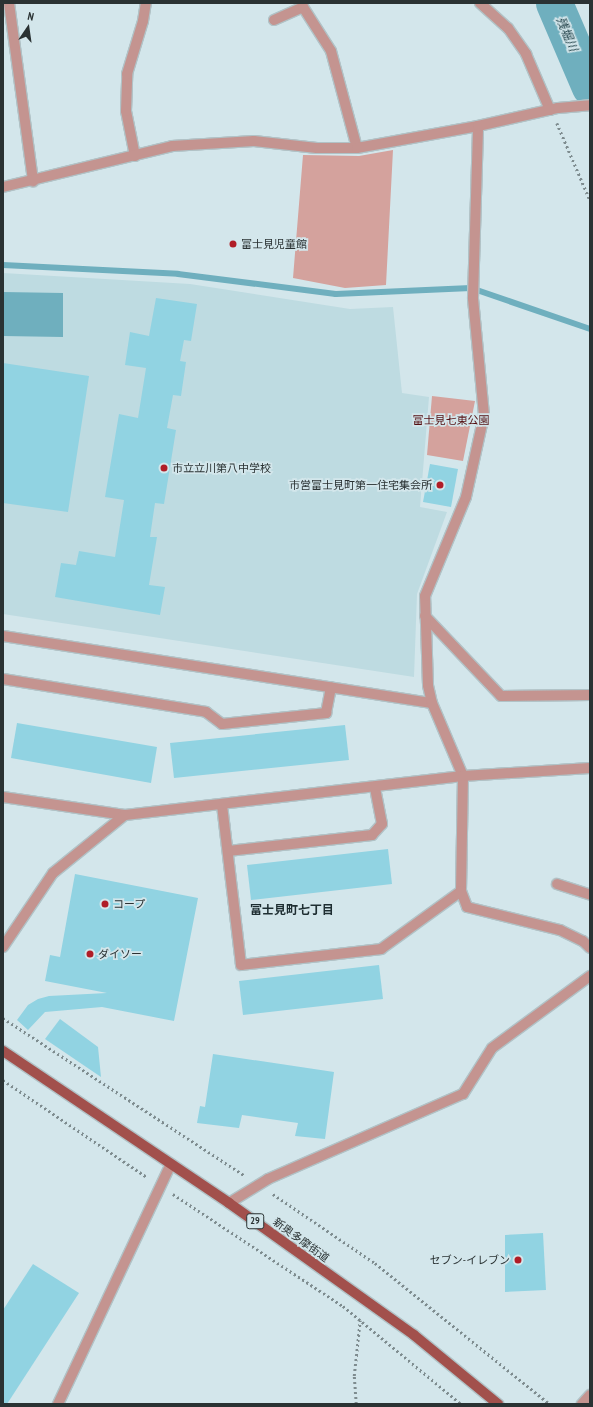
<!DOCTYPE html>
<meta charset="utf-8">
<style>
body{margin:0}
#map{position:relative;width:593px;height:1407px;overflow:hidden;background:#d3e6eb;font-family:"PT Sans Narrow","Noto Sans JP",sans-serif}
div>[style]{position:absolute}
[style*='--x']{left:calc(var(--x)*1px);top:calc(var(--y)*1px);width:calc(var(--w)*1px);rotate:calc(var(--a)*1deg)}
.built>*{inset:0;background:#bedbe1}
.green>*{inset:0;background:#d4a29d}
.water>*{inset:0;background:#6fafbe}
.stream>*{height:6px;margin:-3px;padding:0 3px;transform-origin:3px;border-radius:3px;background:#6fafbe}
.river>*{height:37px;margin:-18.5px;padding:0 18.5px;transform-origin:18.5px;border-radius:18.5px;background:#6fafbe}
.building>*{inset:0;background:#91d3e2}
.path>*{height:2.5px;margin-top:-1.25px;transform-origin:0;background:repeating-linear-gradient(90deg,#7e8c8f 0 2px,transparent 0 5px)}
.roads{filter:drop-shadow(1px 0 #b1c2c6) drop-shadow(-1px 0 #b1c2c6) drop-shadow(0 1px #b1c2c6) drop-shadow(0 -1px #b1c2c6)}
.service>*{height:10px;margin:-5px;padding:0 5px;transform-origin:5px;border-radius:5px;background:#c49490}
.minor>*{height:10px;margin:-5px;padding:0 5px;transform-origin:5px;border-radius:5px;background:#c49490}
.primary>*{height:10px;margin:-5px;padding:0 5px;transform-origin:5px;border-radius:5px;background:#a2504c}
.dots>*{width:11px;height:11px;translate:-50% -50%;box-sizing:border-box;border:2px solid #d3e6eb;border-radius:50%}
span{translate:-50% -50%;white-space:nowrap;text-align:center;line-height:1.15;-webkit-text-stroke:3.5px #d3e6eb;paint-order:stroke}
.shield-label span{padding:1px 3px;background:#d3e6eb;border:1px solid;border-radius:3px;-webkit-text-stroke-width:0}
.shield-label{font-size:10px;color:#2a3233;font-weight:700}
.poi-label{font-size:11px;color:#2a3233}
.left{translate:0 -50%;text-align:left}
.right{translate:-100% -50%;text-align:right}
.park-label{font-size:11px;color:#541012}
.street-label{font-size:11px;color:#2a3233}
.water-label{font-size:12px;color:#14353c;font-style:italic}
.neighbourhood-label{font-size:12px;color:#1e2e32;font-weight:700}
.frame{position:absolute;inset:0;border:4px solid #2a3233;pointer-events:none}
.north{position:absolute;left:8px;top:8px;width:40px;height:40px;-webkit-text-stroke:3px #d3e6eb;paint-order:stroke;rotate:13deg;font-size:11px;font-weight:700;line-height:16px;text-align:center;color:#2a3233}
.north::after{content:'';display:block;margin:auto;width:14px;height:18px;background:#2a3233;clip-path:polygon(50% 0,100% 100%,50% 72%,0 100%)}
</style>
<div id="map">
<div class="built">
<div style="clip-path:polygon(3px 273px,190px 284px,350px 309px,393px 307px,402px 393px,429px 397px,420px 507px,447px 512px,417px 594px,414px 677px,3px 614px)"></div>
</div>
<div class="green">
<div style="clip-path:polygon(393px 150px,386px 285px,345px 288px,293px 278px,303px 155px,359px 156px)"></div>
<div style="clip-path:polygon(432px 396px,475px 401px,463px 461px,427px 455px)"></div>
</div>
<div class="water">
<div style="clip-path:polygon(3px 292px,63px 293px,63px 337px,3px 336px)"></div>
</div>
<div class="stream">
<div style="--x:3;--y:265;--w:175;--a:2.9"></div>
<div style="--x:178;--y:274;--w:159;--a:7.2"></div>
<div style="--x:336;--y:294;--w:135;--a:-2.5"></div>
<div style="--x:471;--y:288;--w:126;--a:19"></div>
</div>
<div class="river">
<div style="--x:554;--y:3;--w:91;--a:66.8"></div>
</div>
<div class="building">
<div style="clip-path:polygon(156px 298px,197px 304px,191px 341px,184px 340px,180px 361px,186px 362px,181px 396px,173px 395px,167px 428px,176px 430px,164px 504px,155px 503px,150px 537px,157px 537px,149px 585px,165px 587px,160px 615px,55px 597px,61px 563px,76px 565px,79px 551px,115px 557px,124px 500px,105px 497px,119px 414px,138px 418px,146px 368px,125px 365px,130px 332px,149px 336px)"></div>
<div style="clip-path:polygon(3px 363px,89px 376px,68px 512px,3px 503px)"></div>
<div style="clip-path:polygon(430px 464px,458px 469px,451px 507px,423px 502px)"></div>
<div style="clip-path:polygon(17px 723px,157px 747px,151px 783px,11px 758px)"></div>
<div style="clip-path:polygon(345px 725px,349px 760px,174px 778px,170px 743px)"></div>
<div style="clip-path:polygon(388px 849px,392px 884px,251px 900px,247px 865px)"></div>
<div style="clip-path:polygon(75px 874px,198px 898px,174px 1021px,102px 1007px,45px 1012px,28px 1030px,17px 1020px,28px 1005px,38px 999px,49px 996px,107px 993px,45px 981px,50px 955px,60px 957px)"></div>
<div style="clip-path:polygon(379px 965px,383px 999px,243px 1015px,239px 981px)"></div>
<div style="clip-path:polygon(60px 1019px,98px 1047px,101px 1077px,45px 1039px)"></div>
<div style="clip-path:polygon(213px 1054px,334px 1072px,325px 1139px,295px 1136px,298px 1123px,242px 1115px,239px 1128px,197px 1123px,200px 1106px,205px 1107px)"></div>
<div style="clip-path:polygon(543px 1233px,546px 1290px,505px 1292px,505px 1235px)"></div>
<div style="clip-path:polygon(33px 1264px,79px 1293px,7px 1404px,3px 1404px,3px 1310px)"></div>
</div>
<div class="path">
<div style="--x:557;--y:123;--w:84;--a:66.8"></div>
<div style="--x:3;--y:1018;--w:288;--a:33.1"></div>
<div style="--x:3;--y:1080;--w:174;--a:34"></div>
<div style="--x:173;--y:1194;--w:204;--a:33.4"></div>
<div style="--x:343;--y:1306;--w:153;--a:39.7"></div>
<div style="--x:273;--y:1194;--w:123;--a:34.1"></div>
<div style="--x:375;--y:1263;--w:225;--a:38.9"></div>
<div style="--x:356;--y:1404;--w:28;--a:-94"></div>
<div style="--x:354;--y:1376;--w:56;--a:-83.9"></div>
</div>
<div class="roads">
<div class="service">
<div style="--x:9;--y:3;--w:180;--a:82.3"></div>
<div style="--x:274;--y:20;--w:32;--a:-24"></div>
<div style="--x:303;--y:7;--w:52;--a:57.5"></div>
<div style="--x:331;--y:51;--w:100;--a:75"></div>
<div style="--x:425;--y:616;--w:110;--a:46.5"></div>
<div style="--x:501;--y:696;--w:89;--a:-0.6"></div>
<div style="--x:3;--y:679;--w:206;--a:9.2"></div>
<div style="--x:206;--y:712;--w:20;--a:37"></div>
<div style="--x:222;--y:724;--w:105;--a:-6"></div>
<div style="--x:326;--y:713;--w:26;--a:-79"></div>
<div style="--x:222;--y:805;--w:161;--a:83.2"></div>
<div style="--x:241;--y:965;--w:141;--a:-6.5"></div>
<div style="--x:228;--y:851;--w:145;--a:-6.3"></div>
<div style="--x:372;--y:835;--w:15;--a:-48"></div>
<div style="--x:382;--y:824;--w:38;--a:-101"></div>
<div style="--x:557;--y:884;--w:35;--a:18"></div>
<div style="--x:463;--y:1094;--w:54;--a:-57.8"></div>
<div style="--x:492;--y:1048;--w:122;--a:-36.3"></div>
</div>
<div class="minor">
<div style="--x:480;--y:3;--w:38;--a:42"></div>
<div style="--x:508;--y:28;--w:32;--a:55"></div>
<div style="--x:526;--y:54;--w:61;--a:66.8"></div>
<div style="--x:135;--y:156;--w:46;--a:-101.3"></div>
<div style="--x:126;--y:111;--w:37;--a:-88"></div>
<div style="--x:127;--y:74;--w:55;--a:-73.2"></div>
<div style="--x:143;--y:21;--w:18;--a:-81"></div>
<div style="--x:3;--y:187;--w:174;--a:-13.6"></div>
<div style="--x:172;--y:146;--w:82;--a:-3.5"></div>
<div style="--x:254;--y:141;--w:63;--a:6.3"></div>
<div style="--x:317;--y:148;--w:40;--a:0"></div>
<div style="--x:357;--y:148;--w:123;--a:-10.3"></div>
<div style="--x:3;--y:636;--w:434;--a:8.9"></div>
<div style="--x:432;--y:703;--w:18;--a:-103"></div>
<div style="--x:428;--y:685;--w:89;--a:-91.9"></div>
<div style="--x:425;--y:596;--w:107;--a:-67.5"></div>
<div style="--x:466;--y:497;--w:84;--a:-77.6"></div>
<div style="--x:484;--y:415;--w:118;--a:-95.4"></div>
<div style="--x:473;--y:298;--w:172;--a:-88.3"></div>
<div style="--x:478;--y:126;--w:82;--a:-12.7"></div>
<div style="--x:558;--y:108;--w:32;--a:-5"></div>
<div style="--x:432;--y:703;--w:79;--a:67"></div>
<div style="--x:463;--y:776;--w:115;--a:91"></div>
<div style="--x:461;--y:891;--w:17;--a:69"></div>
<div style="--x:467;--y:907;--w:96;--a:13.9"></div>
<div style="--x:560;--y:930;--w:25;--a:26"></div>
<div style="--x:583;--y:941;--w:10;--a:45"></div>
<div style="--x:3;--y:797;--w:123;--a:8.4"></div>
<div style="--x:125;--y:815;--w:340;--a:-6.6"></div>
<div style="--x:463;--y:776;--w:127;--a:-3.6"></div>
<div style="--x:3;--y:947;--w:89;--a:-56"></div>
<div style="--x:53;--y:873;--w:92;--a:-38.9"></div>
<div style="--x:381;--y:949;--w:99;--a:-35.9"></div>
<div style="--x:229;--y:1203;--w:46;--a:-31.6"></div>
<div style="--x:268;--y:1179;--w:213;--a:-23.6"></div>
<div style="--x:58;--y:1404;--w:265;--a:-64.8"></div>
<div style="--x:582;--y:1404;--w:12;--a:-48"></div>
</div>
<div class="primary">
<div style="--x:3;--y:1051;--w:272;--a:33.9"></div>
<div style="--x:229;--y:1203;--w:227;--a:35.5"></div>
<div style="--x:414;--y:1335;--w:109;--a:39.4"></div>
</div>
</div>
<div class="dots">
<div style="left:233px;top:244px;background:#b01d27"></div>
<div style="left:164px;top:468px;background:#b01d27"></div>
<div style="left:440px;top:485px;background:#b01d27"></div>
<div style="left:105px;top:904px;background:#b01d27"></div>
<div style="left:90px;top:954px;background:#b01d27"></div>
<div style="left:518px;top:1260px;background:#b01d27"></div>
</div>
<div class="shield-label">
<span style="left:255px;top:1221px">29</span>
</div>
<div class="poi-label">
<span class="left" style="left:241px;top:244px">富士見児童館</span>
<span class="left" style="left:172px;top:468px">市立立川第八中学校</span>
<span class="right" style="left:432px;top:485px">市営富士見町第一住宅集会所</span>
<span class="left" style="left:113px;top:904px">コープ</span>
<span class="left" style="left:98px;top:954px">ダイソー</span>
<span class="right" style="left:510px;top:1260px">セブン-イレブン</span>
</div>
<div class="park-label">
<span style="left:451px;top:420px">富士見七東公園</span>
</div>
<div class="street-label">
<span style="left:301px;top:1240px;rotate:36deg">新奥多摩街道</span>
</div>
<div class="water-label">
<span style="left:567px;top:34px;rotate:67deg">残堀川</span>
</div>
<div class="neighbourhood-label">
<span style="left:292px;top:910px">富士見町七丁目</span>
</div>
<div class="frame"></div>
<div class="north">N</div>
</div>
